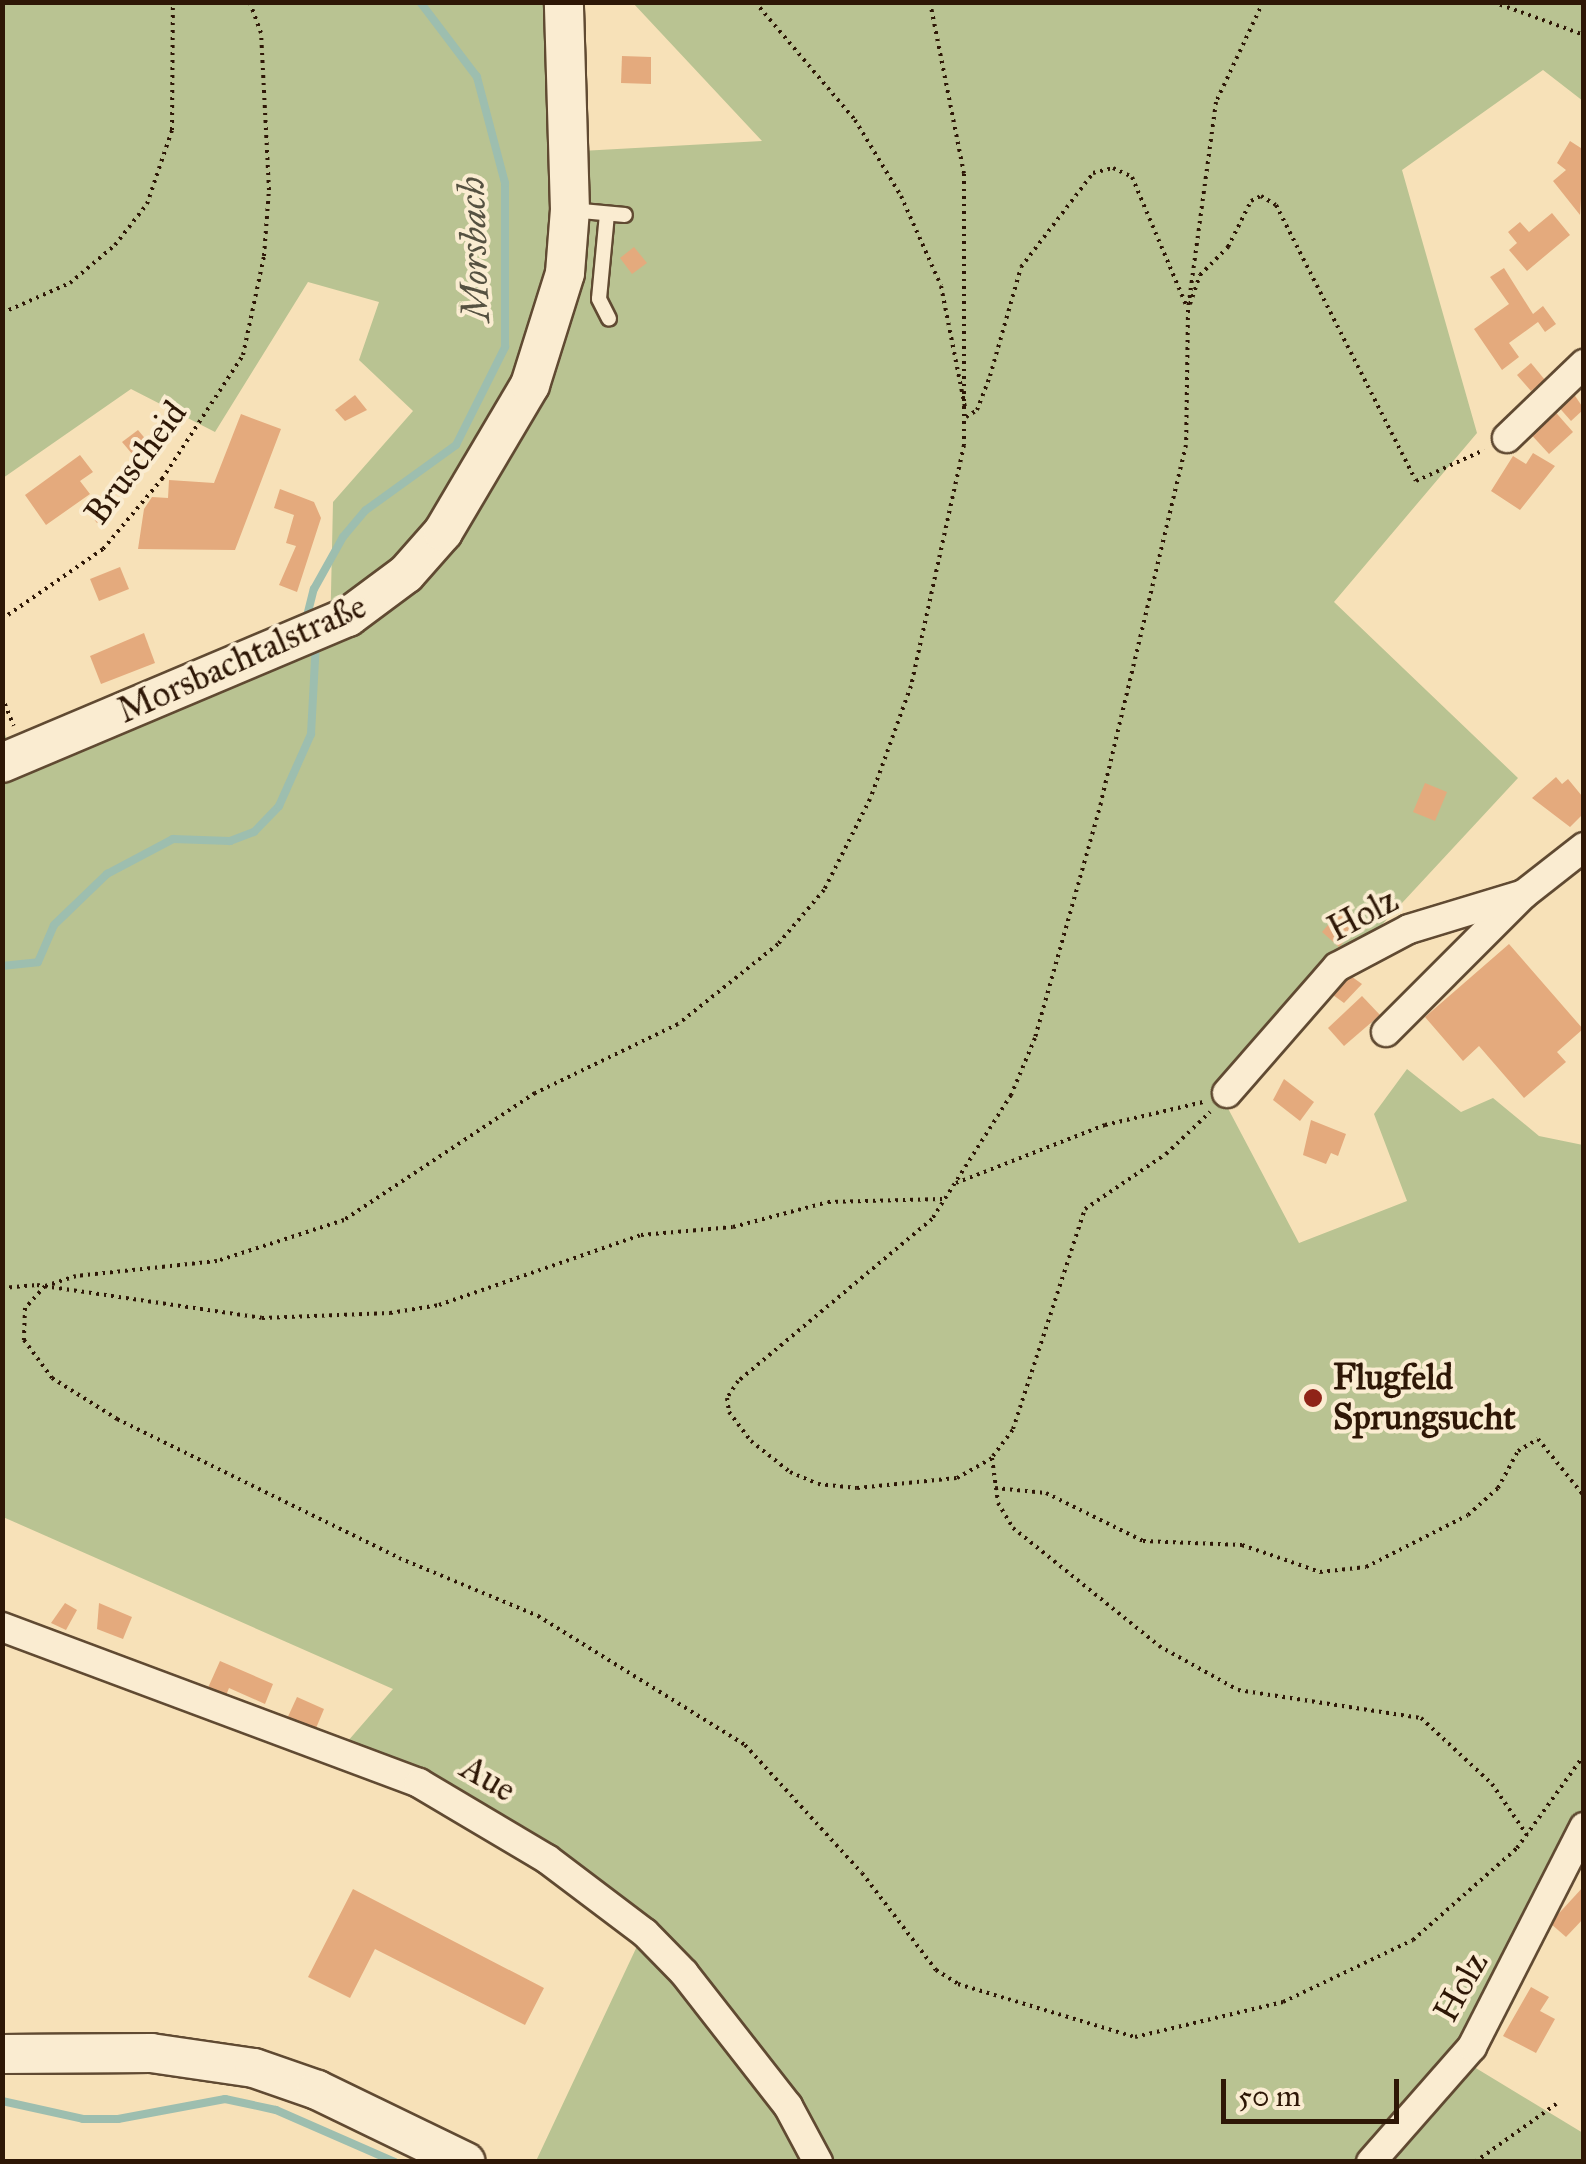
<!DOCTYPE html>
<meta charset="utf-8">
<style>
body{margin:0}
#map{position:relative;width:1586px;height:2164px;overflow:hidden;background:#f7e1b8;font-family:"IM FELL Great Primer",serif}
div>[style]{position:absolute}
[style*='--x']{left:calc(var(--x)*1px);top:calc(var(--y)*1px);width:calc(var(--w)*1px);rotate:calc(var(--a)*1deg)}
.green>*{inset:0;background:#b9c392}
.stream>*{height:8px;margin:-4px;padding:0 4px;transform-origin:4px;border-radius:4px;background:#9dbeaf}
.building>*{inset:0;background:#e4aa7d}
.path>*{height:4px;margin-top:-2px;transform-origin:0;background:repeating-linear-gradient(90deg,#2e1706 0 2.5px,transparent 0 7.5px)}
.roads{filter:drop-shadow(2px 0 #604a32) drop-shadow(-2px 0 #604a32) drop-shadow(0 2px #604a32) drop-shadow(0 -2px #604a32)}
.lane>*{height:14px;margin:-7px;padding:0 7px;transform-origin:7px;border-radius:7px;background:#faecd1}
.street>*{height:28px;margin:-14px;padding:0 14px;transform-origin:14px;border-radius:14px;background:#faecd1}
.secondary>*{height:38px;margin:-19px;padding:0 19px;transform-origin:19px;border-radius:19px;background:#faecd1}
.dots>*{width:28px;height:28px;translate:-50% -50%;box-sizing:border-box;border:5px solid #faecd1;border-radius:50%}
span{translate:-50% -50%;white-space:nowrap;text-align:center;line-height:1.15;-webkit-text-stroke:8px #faecd1;paint-order:stroke}
.street-label{font-size:35px;color:#2e1706}
.poi-label{font-size:35px;color:#2e1706;font-weight:700}
.left{translate:0 -50%;text-align:left}
.water-label{font-size:38px;color:#555141;font-style:italic}
.frame{position:absolute;inset:0;border:5px solid #2e1706;pointer-events:none}
.scale{position:absolute;left:1221px;top:2079px;width:178px;height:45px;box-sizing:border-box;border:5px solid #2e1706;border-top:0;padding-left:12px;font-size:30px;line-height:35px;white-space:nowrap;color:#2e1706;-webkit-text-stroke:8px #faecd1;paint-order:stroke}
</style>
<div id="map">
<div class="green">
<div style="clip-path:polygon(3px 3px,581px 3px,581px 151px,762px 141px,633px 3px,1583px 3px,1583px 101px,1543px 70px,1402px 170px,1477px 433px,1334px 602px,1518px 778px,1222px 1097px,1299px 1243px,1407px 1201px,1374px 1114px,1407px 1069px,1461px 1112px,1493px 1098px,1539px 1136px,1583px 1145px,1583px 1805px,1552px 1882px,1456px 2056px,1583px 2133px,1583px 2161px,536px 2161px,639px 1942px,549px 1855px,341px 1749px,393px 1689px,3px 1517px,2px 726px,19px 774px,330px 638px,333px 502px,413px 411px,359px 360px,379px 302px,308px 282px,215px 432px,131px 389px,3px 478px)"></div>
</div>
<div class="stream">
<div style="--x:306;--y:620;--w:32;--a:-76"></div>
<div style="--x:314;--y:589;--w:60;--a:-60.9"></div>
<div style="--x:343;--y:537;--w:35;--a:-50"></div>
<div style="--x:366;--y:510;--w:111;--a:-35.8"></div>
<div style="--x:456;--y:445;--w:110;--a:-63.4"></div>
<div style="--x:505;--y:347;--w:164;--a:-90"></div>
<div style="--x:505;--y:183;--w:110;--a:-104.8"></div>
<div style="--x:477;--y:77;--w:94;--a:-127.2"></div>
<div style="--x:2;--y:966;--w:36;--a:-6"></div>
<div style="--x:38;--y:962;--w:40;--a:-66.6"></div>
<div style="--x:54;--y:925;--w:74;--a:-43.9"></div>
<div style="--x:107;--y:874;--w:75;--a:-27.9"></div>
<div style="--x:173;--y:839;--w:57;--a:2"></div>
<div style="--x:230;--y:841;--w:26;--a:-21"></div>
<div style="--x:254;--y:832;--w:36;--a:-46"></div>
<div style="--x:279;--y:806;--w:79;--a:-66"></div>
<div style="--x:311;--y:734;--w:92;--a:-86.9"></div>
<div style="--x:2;--y:2101;--w:83;--a:12.5"></div>
<div style="--x:83;--y:2119;--w:35;--a:0"></div>
<div style="--x:118;--y:2119;--w:109;--a:-10.6"></div>
<div style="--x:225;--y:2099;--w:52;--a:12.2"></div>
<div style="--x:276;--y:2110;--w:130;--a:23.6"></div>
</div>
<div class="building">
<div style="clip-path:polygon(622px 56px,651px 57px,651px 84px,621px 83px)"></div>
<div style="clip-path:polygon(1570px 141px,1584px 150px,1580px 215px,1553px 181px,1566px 170px,1557px 163px)"></div>
<div style="clip-path:polygon(1552px 213px,1570px 235px,1527px 271px,1509px 250px,1517px 243px,1508px 232px,1520px 222px,1529px 232px)"></div>
<div style="clip-path:polygon(634px 247px,647px 263px,632px 274px,620px 258px)"></div>
<div style="clip-path:polygon(1504px 268px,1533px 314px,1543px 306px,1556px 324px,1545px 332px,1538px 322px,1509px 343px,1519px 357px,1502px 370px,1474px 329px,1509px 304px,1490px 277px)"></div>
<div style="clip-path:polygon(1531px 363px,1545px 380px,1531px 391px,1517px 375px)"></div>
<div style="clip-path:polygon(1571px 390px,1584px 409px,1571px 421px,1556px 404px)"></div>
<div style="clip-path:polygon(355px 395px,367px 410px,345px 421px,335px 410px)"></div>
<div style="clip-path:polygon(1551px 407px,1573px 432px,1549px 454px,1527px 430px)"></div>
<div style="clip-path:polygon(241px 414px,281px 429px,235px 550px,138px 549px,144px 509px,152px 497px,168px 498px,169px 480px,214px 483px)"></div>
<div style="clip-path:polygon(138px 430px,148px 442px,133px 455px,122px 442px)"></div>
<div style="clip-path:polygon(1533px 453px,1555px 466px,1520px 510px,1491px 491px,1513px 456px,1526px 464px)"></div>
<div style="clip-path:polygon(80px 455px,93px 472px,80px 481px,90px 494px,46px 525px,25px 495px)"></div>
<div style="clip-path:polygon(280px 489px,314px 502px,321px 518px,297px 592px,279px 585px,296px 546px,286px 543px,294px 515px,274px 508px)"></div>
<div style="clip-path:polygon(105px 499px,113px 509px,97px 523px,89px 513px)"></div>
<div style="clip-path:polygon(120px 567px,129px 589px,99px 601px,90px 579px)"></div>
<div style="clip-path:polygon(144px 633px,155px 663px,101px 684px,90px 656px)"></div>
<div style="clip-path:polygon(1556px 777px,1562px 784px,1568px 779px,1582px 796px,1584px 813px,1570px 827px,1532px 798px)"></div>
<div style="clip-path:polygon(1425px 783px,1447px 792px,1435px 821px,1413px 812px)"></div>
<div style="clip-path:polygon(1339px 912px,1357px 927px,1339px 947px,1322px 932px)"></div>
<div style="clip-path:polygon(1509px 944px,1583px 1029px,1557px 1052px,1566px 1062px,1524px 1098px,1479px 1046px,1463px 1061px,1425px 1017px)"></div>
<div style="clip-path:polygon(1348px 974px,1362px 984px,1344px 1003px,1333px 995px)"></div>
<div style="clip-path:polygon(1362px 996px,1380px 1015px,1344px 1046px,1328px 1028px)"></div>
<div style="clip-path:polygon(1284px 1079px,1314px 1102px,1300px 1121px,1273px 1100px)"></div>
<div style="clip-path:polygon(1311px 1120px,1346px 1134px,1338px 1156px,1331px 1153px,1326px 1164px,1303px 1155px)"></div>
<div style="clip-path:polygon(65px 1603px,77px 1610px,66px 1630px,51px 1623px)"></div>
<div style="clip-path:polygon(99px 1603px,132px 1617px,123px 1639px,97px 1629px)"></div>
<div style="clip-path:polygon(220px 1661px,273px 1684px,265px 1704px,229px 1688px,225px 1698px,207px 1690px)"></div>
<div style="clip-path:polygon(297px 1697px,324px 1709px,314px 1733px,286px 1721px)"></div>
<div style="clip-path:polygon(1584px 1886px,1584px 1918px,1566px 1937px,1550px 1923px)"></div>
<div style="clip-path:polygon(353px 1889px,544px 1988px,525px 2025px,375px 1949px,350px 1998px,308px 1977px)"></div>
<div style="clip-path:polygon(1531px 1987px,1549px 1997px,1540px 2011px,1555px 2019px,1536px 2053px,1503px 2036px)"></div>
</div>
<div class="path">
<div style="--x:755;--y:2;--w:155;--a:49.7"></div>
<div style="--x:855;--y:120;--w:89;--a:58.8"></div>
<div style="--x:901;--y:196;--w:98;--a:66"></div>
<div style="--x:941;--y:286;--w:123;--a:78.8"></div>
<div style="--x:930;--y:2;--w:175;--a:78.8"></div>
<div style="--x:964;--y:174;--w:271;--a:90"></div>
<div style="--x:964;--y:445;--w:247;--a:102.4"></div>
<div style="--x:911;--y:686;--w:120;--a:109.9"></div>
<div style="--x:870;--y:799;--w:102;--a:116.8"></div>
<div style="--x:824;--y:890;--w:71;--a:130.4"></div>
<div style="--x:778;--y:944;--w:128;--a:141.3"></div>
<div style="--x:678;--y:1024;--w:159;--a:154.2"></div>
<div style="--x:535;--y:1093;--w:229;--a:146.4"></div>
<div style="--x:344;--y:1220;--w:133;--a:162.1"></div>
<div style="--x:217;--y:1261;--w:142;--a:173.9"></div>
<div style="--x:76;--y:1276;--w:33;--a:162"></div>
<div style="--x:45;--y:1286;--w:30;--a:132"></div>
<div style="--x:25;--y:1308;--w:32;--a:92"></div>
<div style="--x:24;--y:1340;--w:47;--a:53.6"></div>
<div style="--x:52;--y:1378;--w:77;--a:32.2"></div>
<div style="--x:117;--y:1419;--w:314;--a:26.2"></div>
<div style="--x:399;--y:1558;--w:151;--a:22.6"></div>
<div style="--x:538;--y:1616;--w:244;--a:31.9"></div>
<div style="--x:745;--y:1745;--w:173;--a:47.6"></div>
<div style="--x:862;--y:1873;--w:122;--a:52.7"></div>
<div style="--x:936;--y:1970;--w:26;--a:32"></div>
<div style="--x:958;--y:1984;--w:185;--a:16.7"></div>
<div style="--x:1135;--y:2037;--w:152;--a:-13.3"></div>
<div style="--x:1283;--y:2002;--w:144;--a:-25.5"></div>
<div style="--x:1413;--y:1940;--w:139;--a:-41.5"></div>
<div style="--x:1517;--y:1848;--w:115;--a:-54.2"></div>
<div style="--x:1263;--y:2;--w:110;--a:115.2"></div>
<div style="--x:1216;--y:102;--w:210;--a:97.7"></div>
<div style="--x:1188;--y:310;--w:135;--a:90.8"></div>
<div style="--x:1186;--y:445;--w:368;--a:103.4"></div>
<div style="--x:1101;--y:803;--w:244;--a:105.7"></div>
<div style="--x:1035;--y:1038;--w:62;--a:112.8"></div>
<div style="--x:1011;--y:1095;--w:147;--a:122.5"></div>
<div style="--x:932;--y:1219;--w:253;--a:140.1"></div>
<div style="--x:738;--y:1381;--w:20;--a:123"></div>
<div style="--x:727;--y:1398;--w:14;--a:82"></div>
<div style="--x:729;--y:1412;--w:36;--a:53"></div>
<div style="--x:751;--y:1441;--w:50;--a:38.5"></div>
<div style="--x:790;--y:1472;--w:30;--a:23"></div>
<div style="--x:818;--y:1484;--w:39;--a:6"></div>
<div style="--x:857;--y:1488;--w:100;--a:-5.7"></div>
<div style="--x:957;--y:1478;--w:40;--a:-29.7"></div>
<div style="--x:992;--y:1458;--w:45;--a:82.4"></div>
<div style="--x:998;--y:1503;--w:29;--a:59"></div>
<div style="--x:1013;--y:1528;--w:188;--a:38.9"></div>
<div style="--x:1159;--y:1646;--w:90;--a:29.1"></div>
<div style="--x:1238;--y:1690;--w:185;--a:8.7"></div>
<div style="--x:1421;--y:1718;--w:97;--a:42.9"></div>
<div style="--x:1492;--y:1784;--w:62;--a:55.5"></div>
<div style="--x:1493;--y:2;--w:97;--a:19.9"></div>
<div style="--x:1190;--y:304;--w:31;--a:-71"></div>
<div style="--x:1200;--y:275;--w:40;--a:-45"></div>
<div style="--x:1228;--y:247;--w:51;--a:-63.4"></div>
<div style="--x:1251;--y:201;--w:11;--a:-27"></div>
<div style="--x:1261;--y:196;--w:17;--a:31"></div>
<div style="--x:1276;--y:205;--w:309;--a:63.1"></div>
<div style="--x:1416;--y:481;--w:75;--a:-24.5"></div>
<div style="--x:2;--y:313;--w:74;--a:-23.8"></div>
<div style="--x:70;--y:283;--w:59;--a:-40.2"></div>
<div style="--x:115;--y:245;--w:52;--a:-52"></div>
<div style="--x:147;--y:204;--w:78;--a:-71.3"></div>
<div style="--x:172;--y:130;--w:128;--a:-89.6"></div>
<div style="--x:966;--y:417;--w:13;--a:-32"></div>
<div style="--x:977;--y:410;--w:36;--a:-69"></div>
<div style="--x:990;--y:376;--w:113;--a:-74.1"></div>
<div style="--x:1021;--y:267;--w:118;--a:-52.5"></div>
<div style="--x:1093;--y:173;--w:21;--a:-14"></div>
<div style="--x:1113;--y:168;--w:21;--a:25"></div>
<div style="--x:1132;--y:177;--w:141;--a:67.1"></div>
<div style="--x:2;--y:619;--w:123;--a:-34.7"></div>
<div style="--x:103;--y:549;--w:92;--a:-49.9"></div>
<div style="--x:162;--y:479;--w:148;--a:-56.8"></div>
<div style="--x:243;--y:355;--w:101;--a:-78"></div>
<div style="--x:264;--y:256;--w:66;--a:-85.7"></div>
<div style="--x:269;--y:190;--w:157;--a:-92.9"></div>
<div style="--x:261;--y:33;--w:33;--a:-110"></div>
<div style="--x:2;--y:697;--w:31;--a:68"></div>
<div style="--x:956;--y:1183;--w:160;--a:-21.3"></div>
<div style="--x:1105;--y:1125;--w:101;--a:-13.2"></div>
<div style="--x:2;--y:1288;--w:35;--a:-5"></div>
<div style="--x:37;--y:1285;--w:227;--a:8.3"></div>
<div style="--x:262;--y:1318;--w:128;--a:-2.2"></div>
<div style="--x:390;--y:1313;--w:50;--a:-9.3"></div>
<div style="--x:439;--y:1305;--w:214;--a:-19.1"></div>
<div style="--x:641;--y:1235;--w:92;--a:-5"></div>
<div style="--x:733;--y:1227;--w:98;--a:-14.7"></div>
<div style="--x:828;--y:1202;--w:114;--a:-1.5"></div>
<div style="--x:993;--y:1456;--w:34;--a:-53"></div>
<div style="--x:1013;--y:1429;--w:231;--a:-71.9"></div>
<div style="--x:1085;--y:1209;--w:98;--a:-34.2"></div>
<div style="--x:1166;--y:1154;--w:61;--a:-43.7"></div>
<div style="--x:995;--y:1488;--w:51;--a:5.6"></div>
<div style="--x:1046;--y:1493;--w:108;--a:26.3"></div>
<div style="--x:1143;--y:1541;--w:99;--a:2.3"></div>
<div style="--x:1242;--y:1545;--w:83;--a:19.1"></div>
<div style="--x:1320;--y:1572;--w:46;--a:-6.2"></div>
<div style="--x:1366;--y:1567;--w:114;--a:-27"></div>
<div style="--x:1468;--y:1515;--w:40;--a:-42"></div>
<div style="--x:1498;--y:1488;--w:42;--a:-61.6"></div>
<div style="--x:1518;--y:1451;--w:23;--a:-31"></div>
<div style="--x:1538;--y:1439;--w:73;--a:51.1"></div>
<div style="--x:1475;--y:2162;--w:100;--a:-35.6"></div>
</div>
<div class="roads">
<div class="lane">
<div style="--x:571;--y:210;--w:54;--a:5.3"></div>
<div style="--x:607;--y:214;--w:85;--a:95.4"></div>
<div style="--x:599;--y:299;--w:22;--a:63"></div>
</div>
<div class="street">
<div style="--x:1507;--y:438;--w:107;--a:-43.9"></div>
<div style="--x:1386;--y:1032;--w:195;--a:-45"></div>
<div style="--x:1524;--y:894;--w:76;--a:-38.1"></div>
<div style="--x:1227;--y:1093;--w:167;--a:-48.9"></div>
<div style="--x:1337;--y:967;--w:81;--a:-27.8"></div>
<div style="--x:1409;--y:929;--w:120;--a:-16.9"></div>
<div style="--x:2;--y:1627;--w:445;--a:20.5"></div>
<div style="--x:419;--y:1783;--w:149;--a:30.7"></div>
<div style="--x:547;--y:1859;--w:123;--a:37.1"></div>
<div style="--x:645;--y:1933;--w:56;--a:45.7"></div>
<div style="--x:684;--y:1973;--w:169;--a:52"></div>
<div style="--x:788;--y:2106;--w:64;--a:61.8"></div>
<div style="--x:1371;--y:2162;--w:153;--a:-48.7"></div>
<div style="--x:1472;--y:2047;--w:247;--a:-63"></div>
</div>
<div class="secondary">
<div style="--x:2;--y:763;--w:376;--a:-22.9"></div>
<div style="--x:348;--y:617;--w:72;--a:-36.6"></div>
<div style="--x:406;--y:574;--w:56;--a:-48.6"></div>
<div style="--x:443;--y:532;--w:171;--a:-59.4"></div>
<div style="--x:530;--y:385;--w:117;--a:-72.6"></div>
<div style="--x:565;--y:273;--w:63;--a:-85.5"></div>
<div style="--x:570;--y:210;--w:208;--a:-91.7"></div>
<div style="--x:2;--y:2054;--w:149;--a:-0.4"></div>
<div style="--x:151;--y:2053;--w:104;--a:8.3"></div>
<div style="--x:254;--y:2068;--w:67;--a:19.2"></div>
<div style="--x:317;--y:2090;--w:165;--a:25.8"></div>
</div>
</div>
<div class="dots">
<div style="left:1313px;top:1398px;background:#8f2418"></div>
</div>
<div class="street-label">
<span style="left:136px;top:463px;rotate:-53deg">Bruscheid</span>
<span style="left:242px;top:659px;rotate:-24deg">Morsbachtalstraße</span>
<span style="left:1363px;top:915px;rotate:-28deg">Holz</span>
<span style="left:488px;top:1779px;rotate:30deg">Aue</span>
<span style="left:1461px;top:1987px;rotate:-61deg">Holz</span>
</div>
<div class="poi-label">
<span class="left" style="left:1333px;top:1398px">Flugfeld<br>Sprungsucht</span>
</div>
<div class="water-label">
<span style="left:474px;top:249px;rotate:-92deg">Morsbach</span>
</div>
<div class="frame"></div>
<div class="scale">50 m</div>
</div>
